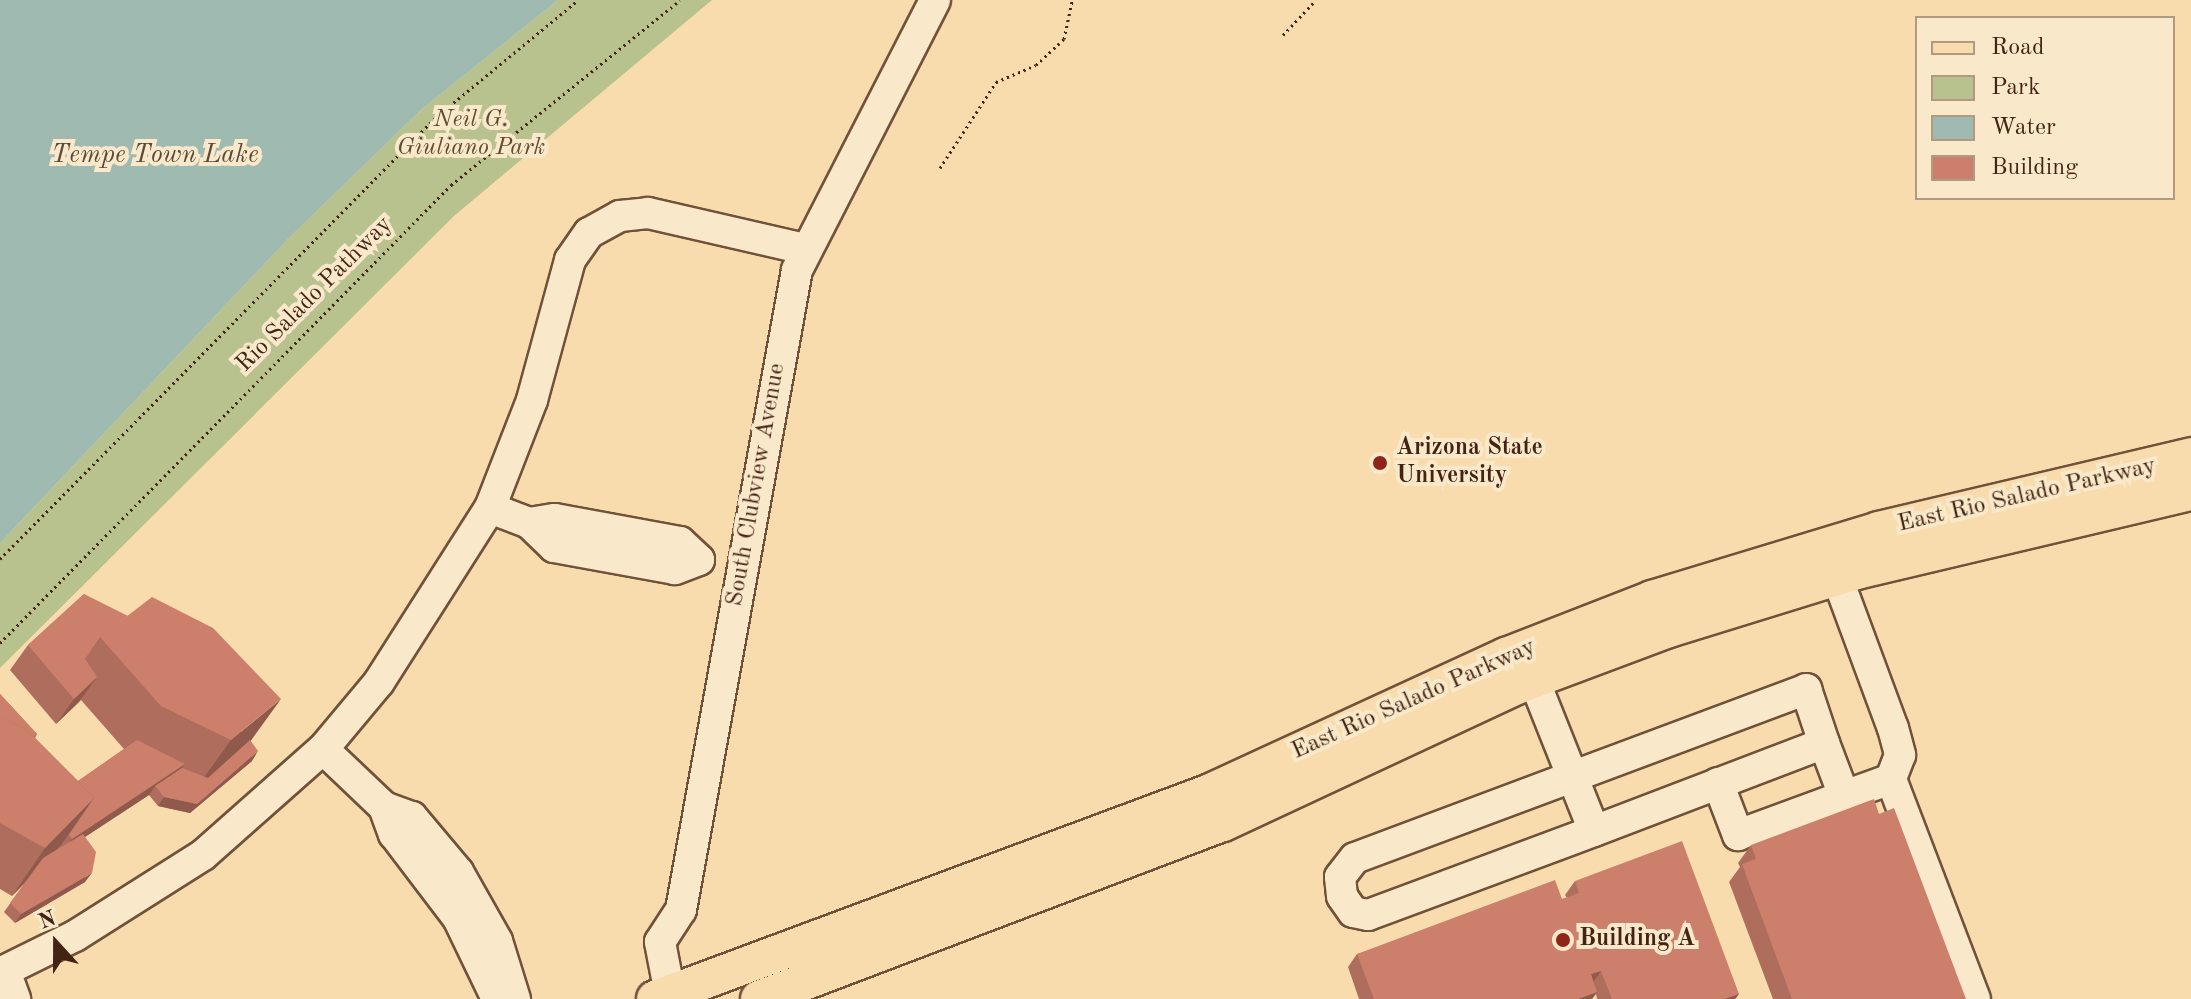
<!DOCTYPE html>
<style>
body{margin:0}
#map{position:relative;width:2191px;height:999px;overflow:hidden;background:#f8dcad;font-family:"Old Standard TT",serif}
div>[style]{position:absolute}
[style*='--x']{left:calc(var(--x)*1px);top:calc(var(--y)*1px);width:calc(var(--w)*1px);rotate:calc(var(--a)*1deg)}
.green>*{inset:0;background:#b8c28e}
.water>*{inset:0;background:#9fbab1}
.path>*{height:3px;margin-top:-1.5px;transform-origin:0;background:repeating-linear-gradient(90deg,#432414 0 2px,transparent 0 6px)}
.roads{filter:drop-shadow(2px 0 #70523a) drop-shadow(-2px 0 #70523a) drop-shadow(0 2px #70523a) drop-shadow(0 -2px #70523a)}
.minor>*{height:30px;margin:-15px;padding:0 15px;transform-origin:15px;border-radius:15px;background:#fae8ca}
.major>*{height:36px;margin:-18px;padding:0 18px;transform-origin:18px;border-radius:18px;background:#f8dcad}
.wall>*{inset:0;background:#af6e5d}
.shaded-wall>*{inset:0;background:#8f5a4c}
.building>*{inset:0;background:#cc806c}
.dots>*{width:22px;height:22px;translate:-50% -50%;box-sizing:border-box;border:4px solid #fae8ca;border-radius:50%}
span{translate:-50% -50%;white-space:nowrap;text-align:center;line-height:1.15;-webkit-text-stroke:8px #fae8ca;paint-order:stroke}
.park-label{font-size:24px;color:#604c32;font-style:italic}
.street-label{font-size:24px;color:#432414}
.poi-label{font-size:24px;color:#432414;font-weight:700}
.left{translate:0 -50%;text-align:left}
.water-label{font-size:26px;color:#5a4a3b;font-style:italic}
.legend{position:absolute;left:1915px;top:16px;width:260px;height:184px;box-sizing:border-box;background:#fae8ca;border:2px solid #b19a81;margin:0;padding:10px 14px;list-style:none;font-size:24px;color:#432414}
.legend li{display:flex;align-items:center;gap:16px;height:40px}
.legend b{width:40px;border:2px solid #b19a81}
.north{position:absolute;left:16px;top:903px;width:80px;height:80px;-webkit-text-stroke:6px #fae8ca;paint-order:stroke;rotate:339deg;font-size:22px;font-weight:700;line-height:32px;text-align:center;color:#432414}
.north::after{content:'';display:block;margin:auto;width:28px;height:36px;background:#432414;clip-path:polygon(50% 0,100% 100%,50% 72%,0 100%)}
</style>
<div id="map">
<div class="green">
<div style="clip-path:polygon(558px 0,712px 0,454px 216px,0 668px,0 543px,289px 238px,423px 108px)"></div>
</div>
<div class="water">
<div style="clip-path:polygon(0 0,558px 0,423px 108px,289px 238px,0 543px)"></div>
</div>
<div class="path">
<div style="--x:1283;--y:35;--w:48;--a:-46.7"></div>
<div style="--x:940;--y:168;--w:103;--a:-56.9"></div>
<div style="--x:996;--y:82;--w:43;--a:-23"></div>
<div style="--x:1036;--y:65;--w:38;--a:-43"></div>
<div style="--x:1064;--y:39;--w:40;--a:-78"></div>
<div style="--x:0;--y:559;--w:619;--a:-45.39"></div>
<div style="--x:435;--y:118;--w:185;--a:-39.5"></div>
<div style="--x:0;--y:643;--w:643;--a:-45.44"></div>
<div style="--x:451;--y:185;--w:294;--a:-38.9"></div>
</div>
<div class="roads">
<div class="minor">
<div style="--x:490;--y:508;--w:42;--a:21"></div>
<div style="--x:529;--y:523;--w:26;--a:-9"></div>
<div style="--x:555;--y:519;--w:127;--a:10.4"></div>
<div style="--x:680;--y:542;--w:26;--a:43"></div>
<div style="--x:699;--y:560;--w:26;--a:159"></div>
<div style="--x:675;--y:569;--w:123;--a:-169.7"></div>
<div style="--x:554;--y:547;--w:35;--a:-136"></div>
<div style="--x:1837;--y:577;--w:161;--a:69.7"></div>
<div style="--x:1893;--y:728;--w:28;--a:75"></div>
<div style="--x:1900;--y:755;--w:26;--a:111"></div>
<div style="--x:1534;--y:680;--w:162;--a:68.3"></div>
<div style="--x:1594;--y:831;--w:246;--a:-20.9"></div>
<div style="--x:1824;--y:743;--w:57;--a:69.3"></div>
<div style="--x:1844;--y:796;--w:50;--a:-19.9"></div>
<div style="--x:1891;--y:779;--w:235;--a:69.1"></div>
<div style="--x:323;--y:749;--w:84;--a:43.6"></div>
<div style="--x:384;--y:807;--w:29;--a:70"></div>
<div style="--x:394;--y:834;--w:106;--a:52.7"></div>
<div style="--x:458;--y:918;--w:90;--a:64.3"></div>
<div style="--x:1718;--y:783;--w:56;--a:69"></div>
<div style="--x:1738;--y:835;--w:113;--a:-20.2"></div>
<div style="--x:384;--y:807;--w:30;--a:20"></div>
<div style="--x:412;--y:817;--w:72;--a:50.1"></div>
<div style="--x:458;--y:872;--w:79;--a:60.5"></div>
<div style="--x:497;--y:941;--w:61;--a:72.8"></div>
<div style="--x:1594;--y:831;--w:241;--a:159.6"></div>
<div style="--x:1368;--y:915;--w:15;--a:-169"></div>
<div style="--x:1353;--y:912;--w:19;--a:-125"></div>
<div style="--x:1342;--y:896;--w:19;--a:-96"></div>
<div style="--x:1340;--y:877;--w:24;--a:-52"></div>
<div style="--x:1355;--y:858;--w:482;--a:-20.5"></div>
<div style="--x:1806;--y:689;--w:57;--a:71.6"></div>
<div style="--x:5;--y:971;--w:30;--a:70"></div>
<div style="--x:0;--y:973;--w:84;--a:-26.3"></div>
<div style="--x:75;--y:936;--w:151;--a:-32.3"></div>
<div style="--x:203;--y:855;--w:160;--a:-41.5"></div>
<div style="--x:323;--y:749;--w:87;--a:-50.1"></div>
<div style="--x:379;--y:682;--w:206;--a:-57.5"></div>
<div style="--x:490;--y:508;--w:116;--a:-68.7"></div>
<div style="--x:532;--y:400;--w:145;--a:-74.8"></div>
<div style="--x:570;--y:260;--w:33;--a:-55"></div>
<div style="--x:589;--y:233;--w:35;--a:-29"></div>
<div style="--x:620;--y:216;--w:28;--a:-6"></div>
<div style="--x:648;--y:213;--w:161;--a:12.9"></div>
<div style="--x:670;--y:994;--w:53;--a:-100.9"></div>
<div style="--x:660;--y:942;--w:38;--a:-57"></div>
<div style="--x:681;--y:910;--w:650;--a:-79.73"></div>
<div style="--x:797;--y:270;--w:303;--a:-62.9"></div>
</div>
<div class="major">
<div style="--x:655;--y:999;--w:590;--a:-20.43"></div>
<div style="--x:1208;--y:793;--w:328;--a:-24.7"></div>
<div style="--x:1506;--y:656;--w:157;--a:-21.3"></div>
<div style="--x:1652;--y:599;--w:237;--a:-16.9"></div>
<div style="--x:1879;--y:530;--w:321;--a:-13.3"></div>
<div style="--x:759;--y:999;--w:496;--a:-20.8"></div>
<div style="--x:1223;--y:823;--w:327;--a:-25"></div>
<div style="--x:1519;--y:685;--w:160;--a:-20.5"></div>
<div style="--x:1669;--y:629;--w:196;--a:-17.2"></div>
<div style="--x:1856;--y:571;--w:344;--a:-13.3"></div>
</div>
</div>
<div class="wall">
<div style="clip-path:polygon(84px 594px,251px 741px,252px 761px,190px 813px,158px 806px,149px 795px,85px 837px,85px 882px,15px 923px,4px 912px,25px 883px,12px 896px,0 889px,0 694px,37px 734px,35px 738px,78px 781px,124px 749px,81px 700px,56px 724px,10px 670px,28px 645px)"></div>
<div style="clip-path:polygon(1751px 845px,1966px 999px,1773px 999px,1729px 882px,1740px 867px,1738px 863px)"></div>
<div style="clip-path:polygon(1575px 881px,1739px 994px,1735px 999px,1597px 999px,1596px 994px,1592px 999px,1359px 999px,1348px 967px,1357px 954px,1562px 899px,1567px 898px,1565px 895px)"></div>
</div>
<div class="shaded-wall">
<div style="clip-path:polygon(97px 677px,79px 702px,56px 724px,74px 699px)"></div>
<div style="clip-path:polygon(281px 699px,247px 746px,197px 787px,231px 740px)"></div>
<div style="clip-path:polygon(258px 751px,252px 761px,190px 813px,158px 806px,164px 797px,197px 804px)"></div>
<div style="clip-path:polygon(185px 764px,175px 777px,155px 786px,149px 795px,62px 852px,72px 839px)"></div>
<div style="clip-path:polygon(94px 798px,61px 845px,12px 896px,45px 848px)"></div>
<div style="clip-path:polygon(92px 873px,85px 882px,15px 923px,21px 914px)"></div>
<div style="clip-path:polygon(1601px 971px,1592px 984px,1591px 974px)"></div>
<div style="clip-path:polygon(1597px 992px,1592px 999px,1578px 999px)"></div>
<div style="clip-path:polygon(1739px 994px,1735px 999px,1724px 999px)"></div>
</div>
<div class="building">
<div style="clip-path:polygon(84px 594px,128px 616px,100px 637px,85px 659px,97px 677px,74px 699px,28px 645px)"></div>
<div style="clip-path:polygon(152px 597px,213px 628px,281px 699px,231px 740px,161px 706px,100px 637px)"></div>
<div style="clip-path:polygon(0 694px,37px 734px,34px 737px,27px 730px,0 717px)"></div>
<div style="clip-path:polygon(0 717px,27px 730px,94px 798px,45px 848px,0 823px)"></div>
<div style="clip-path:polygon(137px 740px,185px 764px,72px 839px,69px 835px,94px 798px,78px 781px)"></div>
<div style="clip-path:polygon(250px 740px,258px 751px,197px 804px,164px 797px,155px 786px,182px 768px,208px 778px)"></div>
<div style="clip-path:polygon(1874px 799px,1879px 814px,1894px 808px,1966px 999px,1792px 999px,1742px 864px,1756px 859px,1751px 845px)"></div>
<div style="clip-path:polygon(83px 834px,96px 852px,92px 873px,21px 914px,10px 903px,43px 858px)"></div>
<div style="clip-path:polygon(1682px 841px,1739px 994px,1724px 999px,1612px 999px,1601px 971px,1591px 974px,1597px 992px,1578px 999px,1374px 999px,1357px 954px,1555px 880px,1562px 899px,1579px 893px,1575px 881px)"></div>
</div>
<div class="dots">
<div style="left:1380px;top:463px;background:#8f2418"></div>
<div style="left:1563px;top:940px;background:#8f2418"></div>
</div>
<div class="park-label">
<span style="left:471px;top:135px">Neil G.<br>Giuliano Park</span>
</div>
<div class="street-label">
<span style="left:315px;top:295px;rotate:-45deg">Rio Salado Pathway</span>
<span style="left:757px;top:485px;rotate:-80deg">South Clubview Avenue</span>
<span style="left:2027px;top:496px;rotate:-13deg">East Rio Salado Parkway</span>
<span style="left:1414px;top:700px;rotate:-24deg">East Rio Salado Parkway</span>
</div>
<div class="poi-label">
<span class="left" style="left:1396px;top:463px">Arizona State<br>University</span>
<span class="left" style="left:1579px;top:940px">Building A</span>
</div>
<div class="water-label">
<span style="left:155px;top:156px">Tempe Town Lake</span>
</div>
<ul class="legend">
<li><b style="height:10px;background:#f8dcad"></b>Road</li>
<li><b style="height:22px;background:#b8c28e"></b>Park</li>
<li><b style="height:22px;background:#9fbab1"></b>Water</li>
<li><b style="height:22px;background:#cc806c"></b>Building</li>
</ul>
<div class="north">N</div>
</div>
